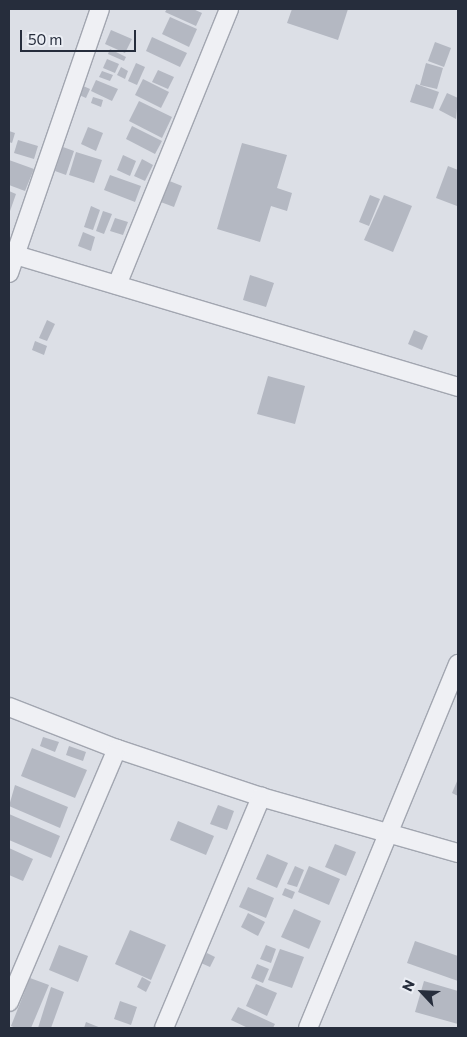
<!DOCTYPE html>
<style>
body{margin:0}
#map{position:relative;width:467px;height:1037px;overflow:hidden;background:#dcdfe6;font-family:Commissioner,sans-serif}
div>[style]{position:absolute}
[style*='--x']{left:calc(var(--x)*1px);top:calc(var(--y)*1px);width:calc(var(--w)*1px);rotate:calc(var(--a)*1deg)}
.building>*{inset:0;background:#b4b8c2}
.roads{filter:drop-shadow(1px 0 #a2a6b0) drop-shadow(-1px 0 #a2a6b0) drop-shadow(0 1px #a2a6b0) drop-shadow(0 -1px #a2a6b0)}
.street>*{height:18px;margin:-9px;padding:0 9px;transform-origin:9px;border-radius:9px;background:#eff0f4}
span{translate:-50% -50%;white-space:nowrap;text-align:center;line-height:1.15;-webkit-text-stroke:4px #ebeef4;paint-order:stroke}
.frame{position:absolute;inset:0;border:10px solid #262d3c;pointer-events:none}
.north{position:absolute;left:397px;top:967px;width:50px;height:50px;-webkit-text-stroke:4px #ebeef4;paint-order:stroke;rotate:295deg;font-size:14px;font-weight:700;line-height:20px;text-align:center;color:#262d3c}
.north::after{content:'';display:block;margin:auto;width:18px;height:22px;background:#262d3c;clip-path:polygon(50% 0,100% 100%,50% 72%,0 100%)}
.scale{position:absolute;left:20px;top:30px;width:116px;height:22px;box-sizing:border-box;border:2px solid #262d3c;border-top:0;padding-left:6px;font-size:15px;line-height:18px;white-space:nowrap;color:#262d3c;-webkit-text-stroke:4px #ebeef4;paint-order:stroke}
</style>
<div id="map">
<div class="building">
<div style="clip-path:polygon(167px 9px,193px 9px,202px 13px,196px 26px,165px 12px)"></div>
<div style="clip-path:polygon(292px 9px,348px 9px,338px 40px,287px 23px)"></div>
<div style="clip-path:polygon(170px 17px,197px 29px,189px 47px,162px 34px)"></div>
<div style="clip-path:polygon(111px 30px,132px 39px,125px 53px,105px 44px)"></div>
<div style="clip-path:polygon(152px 37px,187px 53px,180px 67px,146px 51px)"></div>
<div style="clip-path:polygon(435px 42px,451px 48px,444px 67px,428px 61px)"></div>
<div style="clip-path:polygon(110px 49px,126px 57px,124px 61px,108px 54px)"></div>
<div style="clip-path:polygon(107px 59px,119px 64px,115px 73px,103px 68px)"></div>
<div style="clip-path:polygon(136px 63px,145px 67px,137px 85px,128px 81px)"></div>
<div style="clip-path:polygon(426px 63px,443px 68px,437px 89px,420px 85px)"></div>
<div style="clip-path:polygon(121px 67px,128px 71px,125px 79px,117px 75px)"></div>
<div style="clip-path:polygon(158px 70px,174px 77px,168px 89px,152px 82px)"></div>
<div style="clip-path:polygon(102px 71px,113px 75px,110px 81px,99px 77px)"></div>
<div style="clip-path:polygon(143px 79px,169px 92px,161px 108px,135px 95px)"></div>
<div style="clip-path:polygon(96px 80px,118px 89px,112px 101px,91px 91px)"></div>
<div style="clip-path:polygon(416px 84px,439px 92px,433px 109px,410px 102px)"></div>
<div style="clip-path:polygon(81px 85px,90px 89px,86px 98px,77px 94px)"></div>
<div style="clip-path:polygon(447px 93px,458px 98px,456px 119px,439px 110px)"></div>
<div style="clip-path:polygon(93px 97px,103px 100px,101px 107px,91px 103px)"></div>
<div style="clip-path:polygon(139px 101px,172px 117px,162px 138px,129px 121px)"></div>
<div style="clip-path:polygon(132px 126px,162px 141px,155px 154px,126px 139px)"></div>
<div style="clip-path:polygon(88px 127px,103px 133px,96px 151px,81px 144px)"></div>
<div style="clip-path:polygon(9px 131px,15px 133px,12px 143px,9px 142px)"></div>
<div style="clip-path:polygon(18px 140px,38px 146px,34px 159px,14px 153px)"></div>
<div style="clip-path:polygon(242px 143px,287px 155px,277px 188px,292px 193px,287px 211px,271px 206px,260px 242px,217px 229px)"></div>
<div style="clip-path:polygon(63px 147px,74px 151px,66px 175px,55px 171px)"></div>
<div style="clip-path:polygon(76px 152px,102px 160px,94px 183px,69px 175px)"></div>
<div style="clip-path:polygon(123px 155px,136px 161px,130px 176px,117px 170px)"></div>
<div style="clip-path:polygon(142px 159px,153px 165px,145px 181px,134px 176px)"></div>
<div style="clip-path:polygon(9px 160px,34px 169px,25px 191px,9px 185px)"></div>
<div style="clip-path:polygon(448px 166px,458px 170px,457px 206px,436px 198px)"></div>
<div style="clip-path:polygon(110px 175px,141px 186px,135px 202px,104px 190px)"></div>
<div style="clip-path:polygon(167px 180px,182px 186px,174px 207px,158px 201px)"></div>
<div style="clip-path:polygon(9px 191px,16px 194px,9px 214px)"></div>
<div style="clip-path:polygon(370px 195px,380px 199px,369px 226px,359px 222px)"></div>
<div style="clip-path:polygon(384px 195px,412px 206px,393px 252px,364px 240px)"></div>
<div style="clip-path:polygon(91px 206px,100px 210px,93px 230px,84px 227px)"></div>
<div style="clip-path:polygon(103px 211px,112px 214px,104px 234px,96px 231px)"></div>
<div style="clip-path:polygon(115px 218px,128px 222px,123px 235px,110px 231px)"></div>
<div style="clip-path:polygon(83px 232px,95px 237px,91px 251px,78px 246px)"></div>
<div style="clip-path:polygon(250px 275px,274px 283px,266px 307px,243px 300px)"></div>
<div style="clip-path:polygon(47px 320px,55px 324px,47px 341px,39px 338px)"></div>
<div style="clip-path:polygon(414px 330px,428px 336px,422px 350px,408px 344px)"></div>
<div style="clip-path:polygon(35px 341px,47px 346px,44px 355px,32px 350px)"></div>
<div style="clip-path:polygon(268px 376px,305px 386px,295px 424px,257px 414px)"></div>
<div style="clip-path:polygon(43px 737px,59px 742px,55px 752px,40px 746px)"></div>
<div style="clip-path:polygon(69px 746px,86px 752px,83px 761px,66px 755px)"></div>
<div style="clip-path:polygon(32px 748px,87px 770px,75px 798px,21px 776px)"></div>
<div style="clip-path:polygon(458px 779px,458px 796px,452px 793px)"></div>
<div style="clip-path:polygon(15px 785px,68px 807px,60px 828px,9px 806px)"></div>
<div style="clip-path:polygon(218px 805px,234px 811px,227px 830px,210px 824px)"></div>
<div style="clip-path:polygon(9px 814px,60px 836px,51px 858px,9px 840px)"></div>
<div style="clip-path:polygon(178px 821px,214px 836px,206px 855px,170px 840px)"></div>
<div style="clip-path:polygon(335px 844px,356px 852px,346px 876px,325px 867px)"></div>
<div style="clip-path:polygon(9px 848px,33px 859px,23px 881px,9px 875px)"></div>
<div style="clip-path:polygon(267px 854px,288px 863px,277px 888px,256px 879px)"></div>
<div style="clip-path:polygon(295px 866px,304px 870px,297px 887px,287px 884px)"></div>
<div style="clip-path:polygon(309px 866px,340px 879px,329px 905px,298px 892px)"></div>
<div style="clip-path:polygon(248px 887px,274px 898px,266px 918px,239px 907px)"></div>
<div style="clip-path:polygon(285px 888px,295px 892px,292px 899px,282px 895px)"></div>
<div style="clip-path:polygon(294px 909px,321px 921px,309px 949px,281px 937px)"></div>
<div style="clip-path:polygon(248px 913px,265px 922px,258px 936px,241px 927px)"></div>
<div style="clip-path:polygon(130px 930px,166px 945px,151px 980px,115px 964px)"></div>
<div style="clip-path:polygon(415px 941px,458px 956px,458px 981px,407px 963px)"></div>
<div style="clip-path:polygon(59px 945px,88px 956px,78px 982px,49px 970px)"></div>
<div style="clip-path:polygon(266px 945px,276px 949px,271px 963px,260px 959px)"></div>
<div style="clip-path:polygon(280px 949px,304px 957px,292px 988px,268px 980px)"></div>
<div style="clip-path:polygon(207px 953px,215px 957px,210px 967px,201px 963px)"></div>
<div style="clip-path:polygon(257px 964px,269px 969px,263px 983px,251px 978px)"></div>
<div style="clip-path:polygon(142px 977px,151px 982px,146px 992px,137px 987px)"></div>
<div style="clip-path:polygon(30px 978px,49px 985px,31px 1028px,16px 1028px,11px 1026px)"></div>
<div style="clip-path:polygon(424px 981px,458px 991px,458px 1024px,415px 1012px)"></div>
<div style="clip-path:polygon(256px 984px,277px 993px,267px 1016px,246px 1006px)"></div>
<div style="clip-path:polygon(51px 987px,64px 992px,51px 1028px,38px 1028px)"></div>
<div style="clip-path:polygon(120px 1001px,137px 1007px,131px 1025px,114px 1019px)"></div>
<div style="clip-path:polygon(238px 1007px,275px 1024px,273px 1028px,248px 1028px,231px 1020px)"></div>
<div style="clip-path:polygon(86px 1022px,101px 1028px,84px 1028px)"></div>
</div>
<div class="roads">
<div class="street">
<div style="--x:9;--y:253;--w:469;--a:16.6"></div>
<div style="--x:9;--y:273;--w:279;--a:-71"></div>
<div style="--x:117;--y:285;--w:298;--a:-67.9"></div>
<div style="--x:9;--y:707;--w:116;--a:21.3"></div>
<div style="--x:117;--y:749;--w:152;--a:18.4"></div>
<div style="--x:261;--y:797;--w:205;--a:15.9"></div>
<div style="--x:9;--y:1002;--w:275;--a:-66.9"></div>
<div style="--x:164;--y:1028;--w:251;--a:-67.2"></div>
<div style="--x:308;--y:1028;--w:394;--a:-67.6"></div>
</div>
</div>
<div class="frame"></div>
<div class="north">N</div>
<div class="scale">50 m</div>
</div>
